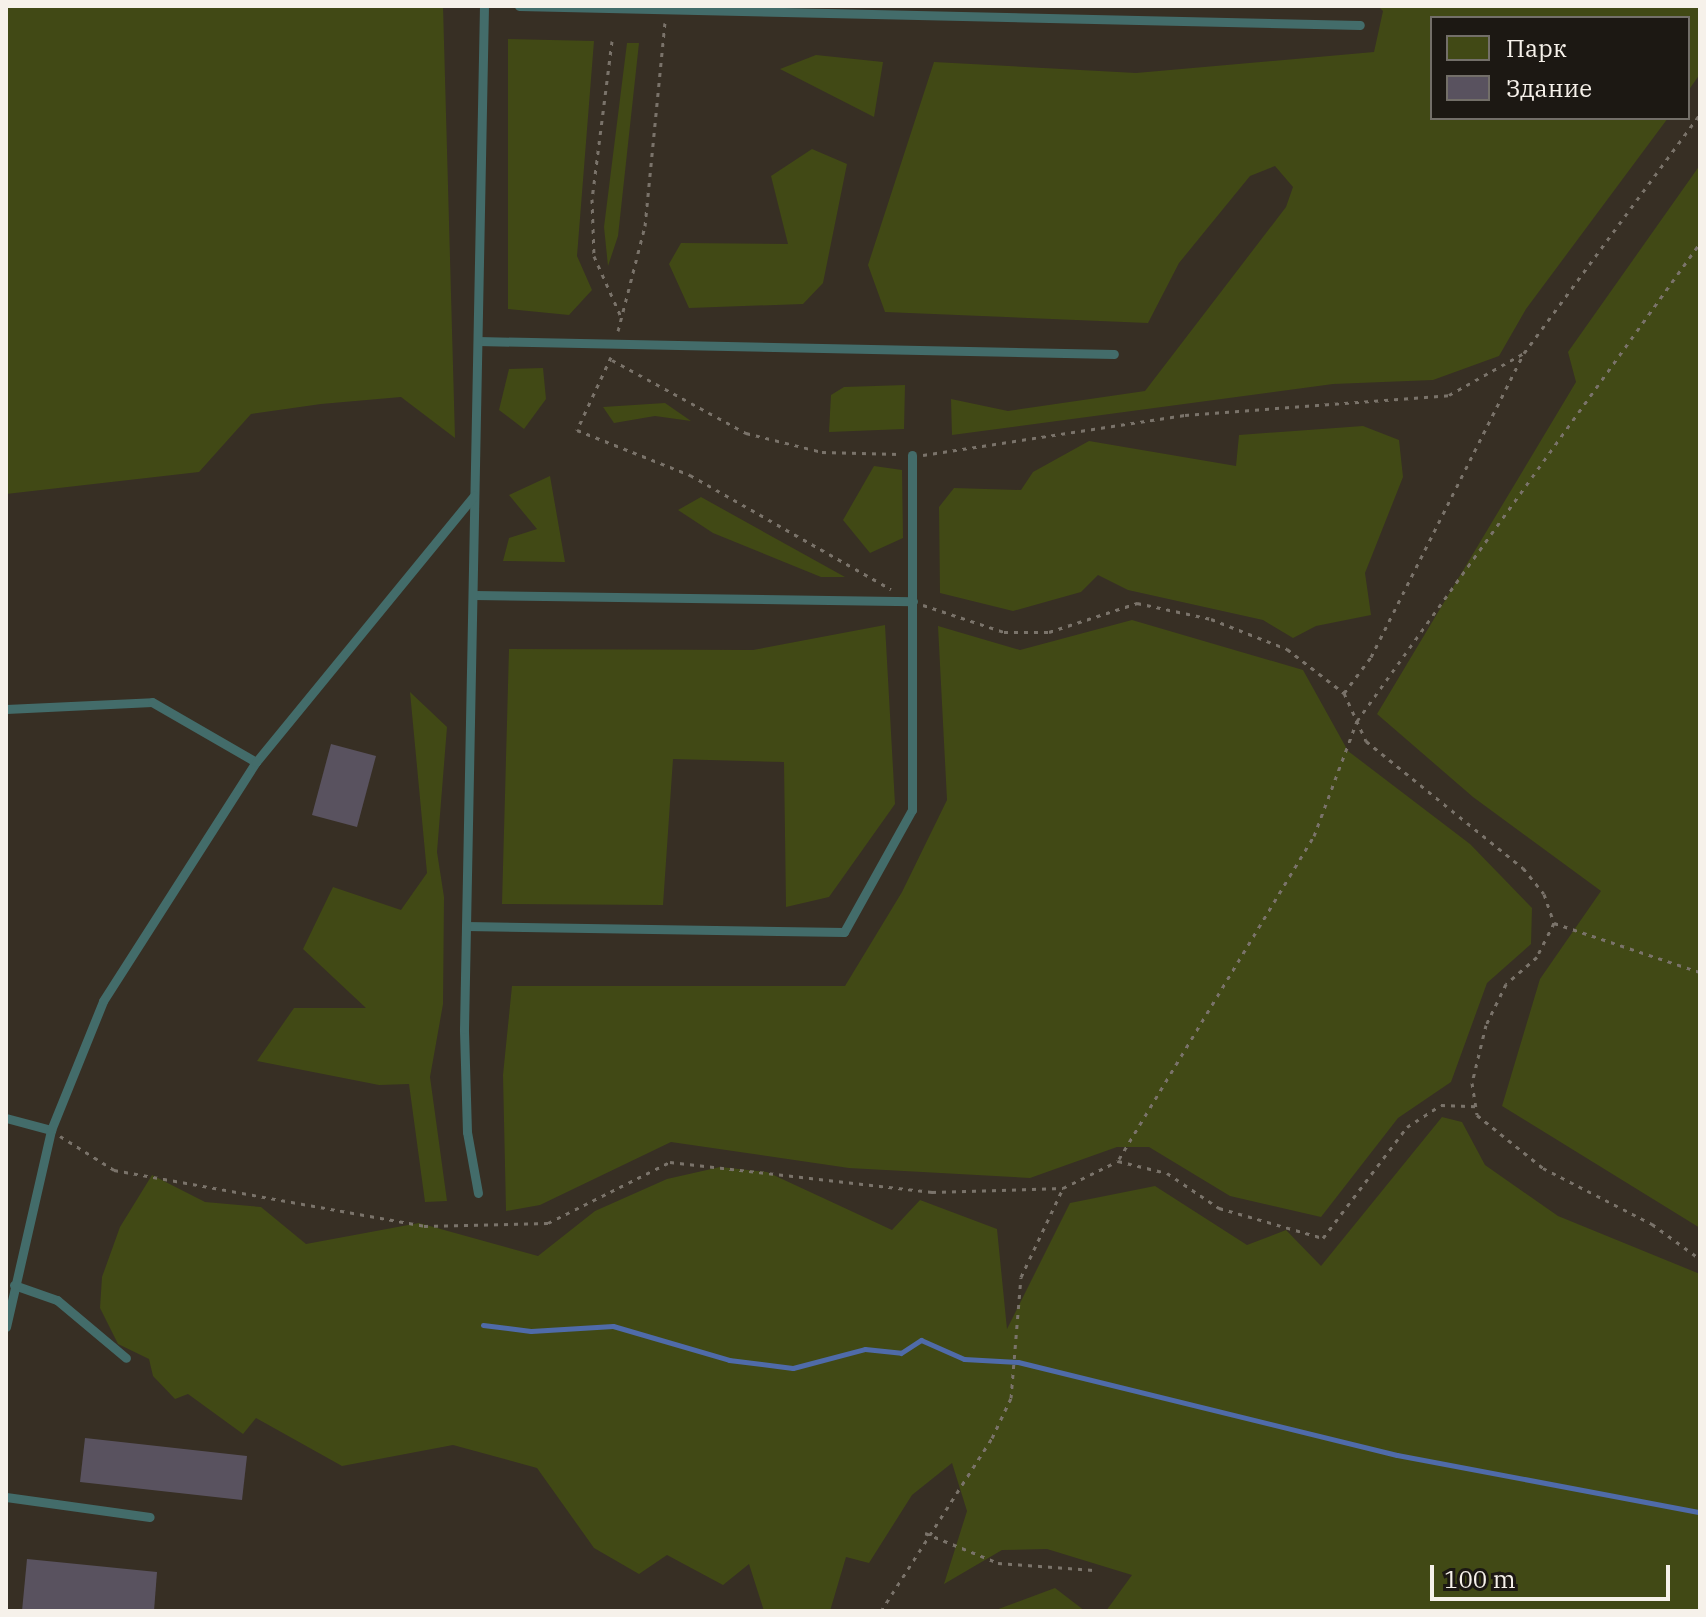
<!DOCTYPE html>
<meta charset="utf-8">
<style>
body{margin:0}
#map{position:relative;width:1706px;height:1617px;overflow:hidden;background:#372f24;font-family:"IBM Plex Serif",serif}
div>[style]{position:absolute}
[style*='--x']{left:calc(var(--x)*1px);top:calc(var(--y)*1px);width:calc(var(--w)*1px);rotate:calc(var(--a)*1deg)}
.green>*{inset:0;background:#414915}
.stream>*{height:5px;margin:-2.5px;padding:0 2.5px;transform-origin:2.5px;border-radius:2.5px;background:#4f6ba9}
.building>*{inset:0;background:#59525f}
.path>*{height:3px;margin-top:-1.5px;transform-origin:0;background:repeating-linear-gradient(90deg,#7a736a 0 4px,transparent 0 10px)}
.lane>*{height:9px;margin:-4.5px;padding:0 4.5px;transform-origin:4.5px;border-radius:4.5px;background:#436c6a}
span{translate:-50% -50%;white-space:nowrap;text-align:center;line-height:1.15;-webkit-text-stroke:6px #1c1813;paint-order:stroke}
.frame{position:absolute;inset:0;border:8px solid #f6f1ea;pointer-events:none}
.legend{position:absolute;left:1430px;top:16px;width:260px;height:104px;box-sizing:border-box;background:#1c1813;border:2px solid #736f69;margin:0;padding:10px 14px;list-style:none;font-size:24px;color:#f6f1ea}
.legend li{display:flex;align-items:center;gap:16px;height:40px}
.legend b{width:40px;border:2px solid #736f69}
.scale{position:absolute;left:1430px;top:1565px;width:240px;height:36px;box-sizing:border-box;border:4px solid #f6f1ea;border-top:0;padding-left:10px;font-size:24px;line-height:28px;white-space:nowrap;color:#f6f1ea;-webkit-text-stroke:6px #1c1813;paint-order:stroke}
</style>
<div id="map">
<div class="green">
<div style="clip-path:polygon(6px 6px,443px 6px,455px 438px,401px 397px,321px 404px,251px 414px,199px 472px,6px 494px)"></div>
<div style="clip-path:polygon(1378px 6px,1700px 6px,1700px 74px,1688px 91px,1688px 18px,1432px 18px,1432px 118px,1668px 118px,1526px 309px,1499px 356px,1433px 380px,1333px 384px,952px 435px,951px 399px,1008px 411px,1145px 391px,1286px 207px,1293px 187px,1275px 166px,1250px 176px,1179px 263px,1148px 323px,885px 312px,868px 265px,934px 62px,1136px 73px,1374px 52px,1383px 11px)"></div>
<div style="clip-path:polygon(508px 39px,594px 41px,577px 256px,592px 290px,569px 315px,508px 309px)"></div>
<div style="clip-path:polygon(627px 43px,639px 43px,618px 236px,608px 266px,604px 227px)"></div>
<div style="clip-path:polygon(816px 55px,883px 62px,874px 117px,780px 69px)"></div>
<div style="clip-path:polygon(812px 149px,847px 164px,823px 283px,803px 304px,689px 308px,669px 264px,681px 243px,788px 244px,771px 176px)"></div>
<div style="clip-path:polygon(1700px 165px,1700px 1228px,1502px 1106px,1540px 979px,1601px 891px,1473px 797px,1377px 714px,1576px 382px,1568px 352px)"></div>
<div style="clip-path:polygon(543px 368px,546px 399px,524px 429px,499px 410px,509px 369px)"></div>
<div style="clip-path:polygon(905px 385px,904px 429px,829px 432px,831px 395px,844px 387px)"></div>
<div style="clip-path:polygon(665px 403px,691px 421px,655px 416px,614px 423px,603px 407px)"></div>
<div style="clip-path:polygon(1363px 426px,1399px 440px,1403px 477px,1365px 573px,1371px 615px,1316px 626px,1293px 638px,1263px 620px,1128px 590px,1098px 575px,1081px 592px,1013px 611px,940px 593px,939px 507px,954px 488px,1021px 490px,1033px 472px,1089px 441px,1236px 466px,1239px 435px)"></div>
<div style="clip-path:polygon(874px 466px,902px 470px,903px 538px,870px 553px,843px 520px)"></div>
<div style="clip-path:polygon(550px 476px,565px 562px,503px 561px,509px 538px,537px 529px,509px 495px)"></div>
<div style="clip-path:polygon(701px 497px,845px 577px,821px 577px,713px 533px,678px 510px)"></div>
<div style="clip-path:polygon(1132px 620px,1303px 670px,1348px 751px,1470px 844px,1532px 908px,1531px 944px,1487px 983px,1451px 1082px,1398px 1118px,1321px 1217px,1230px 1196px,1149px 1147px,1117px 1147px,1030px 1178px,849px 1168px,671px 1142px,540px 1205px,506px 1211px,503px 1075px,512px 986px,845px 986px,902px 892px,947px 800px,938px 626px,1020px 650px)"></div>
<div style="clip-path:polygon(885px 625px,895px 804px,829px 897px,786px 907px,784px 762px,673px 759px,663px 905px,502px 904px,509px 649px,753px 650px)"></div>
<div style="clip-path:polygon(410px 692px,447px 727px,437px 852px,444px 897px,443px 1004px,430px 1077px,447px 1201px,425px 1202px,409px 1084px,379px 1085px,257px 1061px,294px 1008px,366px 1008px,303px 949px,333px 887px,401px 910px,427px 873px)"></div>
<div style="clip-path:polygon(1442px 1117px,1462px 1122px,1485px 1165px,1558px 1216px,1700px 1274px,1700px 1611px,1106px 1611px,1132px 1575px,1047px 1549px,1002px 1550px,944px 1584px,967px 1511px,952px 1463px,912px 1495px,869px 1563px,846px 1557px,830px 1611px,764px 1611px,749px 1564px,723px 1585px,667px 1555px,639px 1574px,594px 1548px,537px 1468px,453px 1445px,342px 1466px,256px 1418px,243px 1434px,188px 1394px,175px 1399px,153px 1376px,149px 1359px,118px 1344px,100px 1308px,102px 1277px,120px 1227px,152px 1175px,205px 1202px,261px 1207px,306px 1244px,419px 1223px,538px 1256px,595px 1211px,667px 1179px,720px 1167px,767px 1172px,892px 1230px,920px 1200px,997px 1229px,1007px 1329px,1070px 1203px,1155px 1186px,1247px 1245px,1286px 1230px,1321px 1266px)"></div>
<div style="clip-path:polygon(1055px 1588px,1085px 1611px,993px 1611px)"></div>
</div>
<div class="stream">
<div style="--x:483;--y:1325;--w:48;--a:7.1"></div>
<div style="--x:531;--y:1331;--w:82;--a:-3.5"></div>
<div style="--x:613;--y:1326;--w:121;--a:16.3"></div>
<div style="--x:729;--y:1360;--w:64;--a:7.1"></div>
<div style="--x:793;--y:1368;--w:74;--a:-14.8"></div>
<div style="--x:865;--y:1349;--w:36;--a:6"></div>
<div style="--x:901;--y:1353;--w:24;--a:-33"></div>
<div style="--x:921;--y:1340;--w:47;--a:23.8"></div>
<div style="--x:964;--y:1359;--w:54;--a:3.2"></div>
<div style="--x:1018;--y:1362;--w:390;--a:13.8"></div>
<div style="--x:1397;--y:1455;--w:308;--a:10.7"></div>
</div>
<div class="building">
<div style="clip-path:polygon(331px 744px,376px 756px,357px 827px,312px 815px)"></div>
<div style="clip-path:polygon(85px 1438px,247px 1456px,242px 1500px,80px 1482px)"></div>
<div style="clip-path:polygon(27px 1559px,157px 1572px,154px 1611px,22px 1611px)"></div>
</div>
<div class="path">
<div style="--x:612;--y:41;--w:159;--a:97.2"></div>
<div style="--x:592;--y:199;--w:57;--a:88"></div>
<div style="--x:594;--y:256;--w:69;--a:66"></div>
<div style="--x:618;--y:331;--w:108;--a:-75.6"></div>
<div style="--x:645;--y:226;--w:204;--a:-84.4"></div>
<div style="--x:611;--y:357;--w:81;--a:115"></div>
<div style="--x:577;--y:430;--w:122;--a:21.7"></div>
<div style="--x:690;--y:475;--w:231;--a:29.6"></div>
<div style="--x:612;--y:360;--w:153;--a:28.6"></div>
<div style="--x:746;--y:433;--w:78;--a:14"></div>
<div style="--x:822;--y:452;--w:77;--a:1.5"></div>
<div style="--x:923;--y:455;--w:265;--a:-8.7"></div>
<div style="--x:1185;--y:415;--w:265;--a:-4.3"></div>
<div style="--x:1449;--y:395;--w:86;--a:-29.2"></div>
<div style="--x:923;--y:605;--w:85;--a:18.4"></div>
<div style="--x:1004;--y:632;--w:45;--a:0"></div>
<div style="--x:1049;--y:632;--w:93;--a:-18.2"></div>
<div style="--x:1137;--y:603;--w:76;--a:12.2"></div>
<div style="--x:1211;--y:619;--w:82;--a:21.5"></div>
<div style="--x:1287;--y:649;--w:72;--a:37.7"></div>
<div style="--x:1344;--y:693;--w:53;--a:65.4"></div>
<div style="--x:1366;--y:741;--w:202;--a:39"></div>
<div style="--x:1523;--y:868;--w:33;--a:51"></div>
<div style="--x:1544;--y:894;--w:31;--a:71"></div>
<div style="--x:1554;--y:923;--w:38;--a:117"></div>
<div style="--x:1537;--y:957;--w:41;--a:138.9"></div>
<div style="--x:1506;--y:984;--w:46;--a:116"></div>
<div style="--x:1486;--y:1025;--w:60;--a:103.6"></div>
<div style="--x:1472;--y:1083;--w:32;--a:81"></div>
<div style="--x:1477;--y:1115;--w:85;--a:38.8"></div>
<div style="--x:1543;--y:1168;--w:123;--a:27.2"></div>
<div style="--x:1652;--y:1224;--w:59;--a:36.1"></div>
<div style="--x:1344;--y:693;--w:45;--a:-53.1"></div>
<div style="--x:1371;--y:657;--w:340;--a:-63.3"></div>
<div style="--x:1524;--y:353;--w:297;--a:-53.6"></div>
<div style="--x:1554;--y:923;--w:154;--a:18.6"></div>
<div style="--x:60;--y:1136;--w:64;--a:32.2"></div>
<div style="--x:114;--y:1170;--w:315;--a:10.2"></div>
<div style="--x:424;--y:1226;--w:124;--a:-1.4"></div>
<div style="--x:548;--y:1223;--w:136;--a:-26.6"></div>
<div style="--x:670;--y:1162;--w:264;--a:6.5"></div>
<div style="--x:932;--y:1192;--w:131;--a:-1.7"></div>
<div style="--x:1063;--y:1188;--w:61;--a:-26.1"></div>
<div style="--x:1118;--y:1161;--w:50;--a:13.8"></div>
<div style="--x:1167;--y:1173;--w:63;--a:33.9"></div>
<div style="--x:1219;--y:1208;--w:108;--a:16.1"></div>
<div style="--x:1323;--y:1238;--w:139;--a:-52.9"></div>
<div style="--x:1407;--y:1127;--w:40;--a:-32.9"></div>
<div style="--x:1441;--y:1105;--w:35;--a:2"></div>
<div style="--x:1119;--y:1159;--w:377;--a:-58.9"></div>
<div style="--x:1314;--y:836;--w:123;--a:-69.5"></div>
<div style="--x:1357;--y:721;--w:588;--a:-54.34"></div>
<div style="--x:925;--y:1533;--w:79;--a:22.3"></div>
<div style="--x:998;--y:1563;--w:96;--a:4.2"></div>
<div style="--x:881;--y:1611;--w:206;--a:-57.3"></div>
<div style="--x:992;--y:1438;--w:44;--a:-64.6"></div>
<div style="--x:1011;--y:1398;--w:121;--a:-85.3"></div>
<div style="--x:1021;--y:1277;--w:98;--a:-64.7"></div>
</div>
<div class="lane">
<div style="--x:519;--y:6;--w:841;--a:1.29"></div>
<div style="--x:478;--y:341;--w:636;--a:1.17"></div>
<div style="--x:474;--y:595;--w:439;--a:0.8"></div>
<div style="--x:6;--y:709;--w:146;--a:-2.7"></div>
<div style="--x:152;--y:702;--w:120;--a:30"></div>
<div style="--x:466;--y:926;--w:378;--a:0.9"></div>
<div style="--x:844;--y:932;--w:140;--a:-60.9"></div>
<div style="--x:912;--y:810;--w:355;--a:-90"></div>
<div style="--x:6;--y:1118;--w:47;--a:14.9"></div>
<div style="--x:478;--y:1193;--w:62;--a:-100.2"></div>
<div style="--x:467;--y:1132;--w:103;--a:-91.7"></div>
<div style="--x:464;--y:1029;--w:1023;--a:-88.88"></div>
<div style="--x:14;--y:1285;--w:46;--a:19.2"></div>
<div style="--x:57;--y:1300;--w:90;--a:40"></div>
<div style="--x:6;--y:1327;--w:202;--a:-77.1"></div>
<div style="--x:51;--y:1130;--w:139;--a:-68"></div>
<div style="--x:103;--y:1001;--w:284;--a:-57.4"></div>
<div style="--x:256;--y:762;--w:344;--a:-50.7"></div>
<div style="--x:6;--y:1497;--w:145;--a:7.9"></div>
</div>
<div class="frame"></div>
<ul class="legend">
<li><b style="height:22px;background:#414915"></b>Парк</li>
<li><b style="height:22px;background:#59525f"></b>Здание</li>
</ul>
<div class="scale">100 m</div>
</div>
